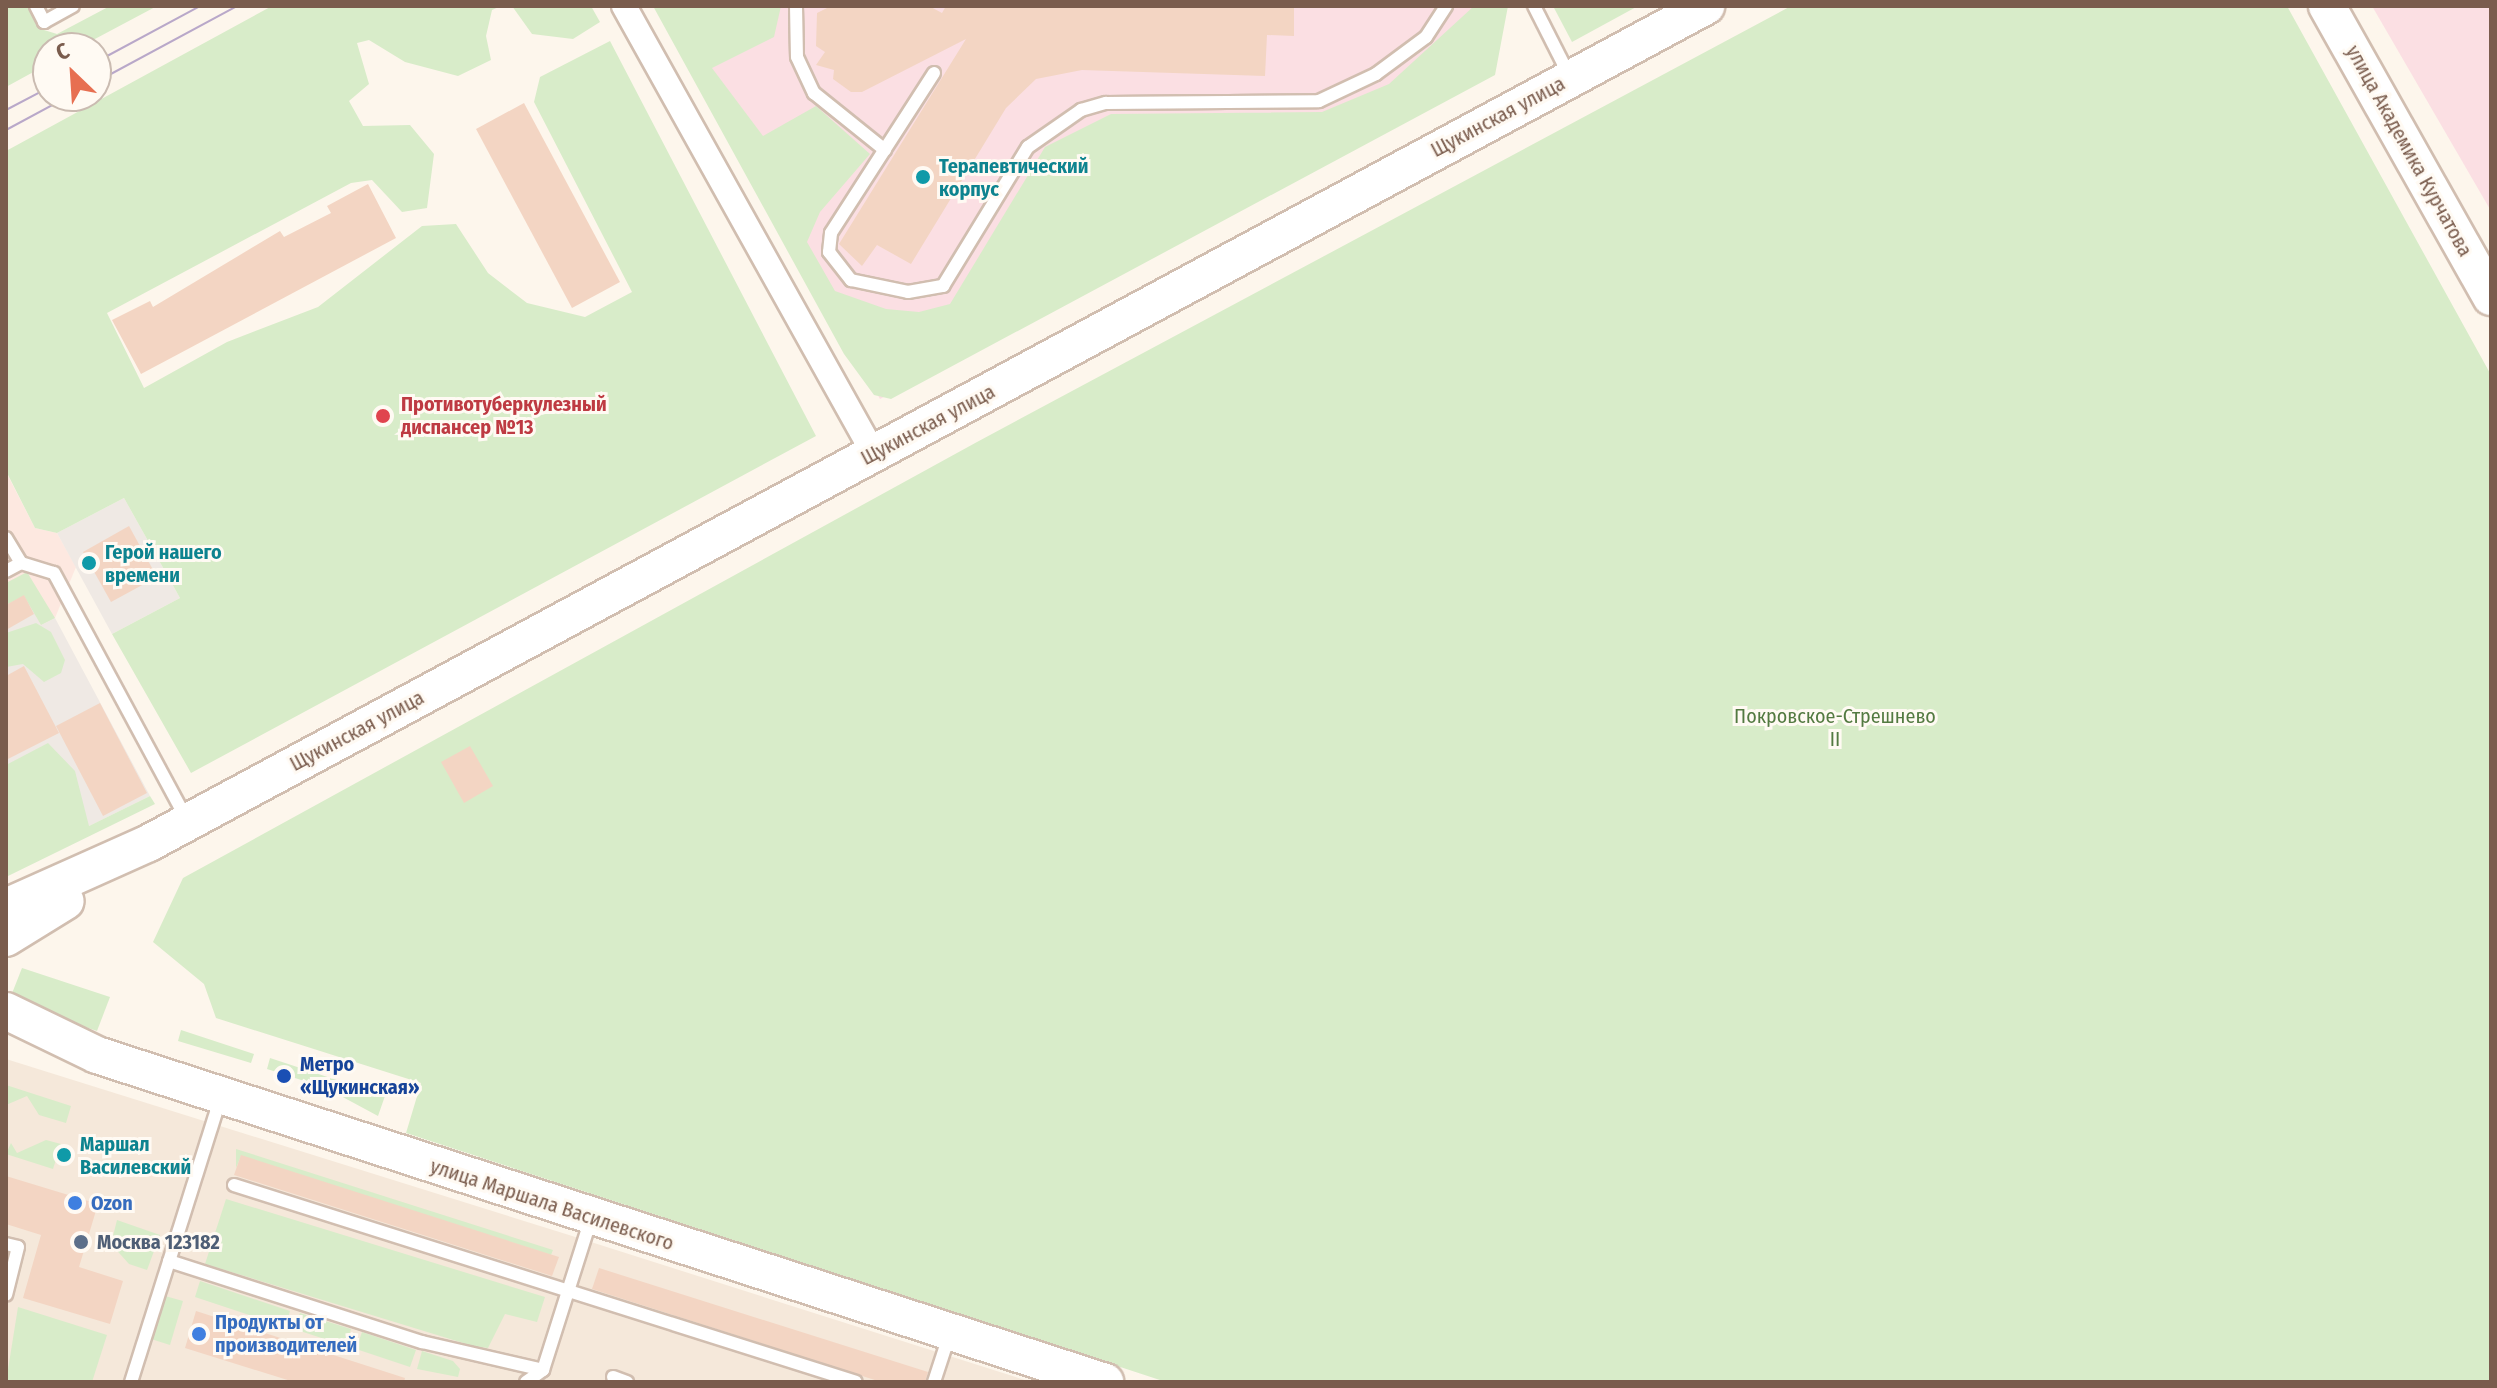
<!DOCTYPE html>
<meta charset="utf-8">
<style>
body{margin:0}
#map{position:relative;width:2497px;height:1388px;overflow:hidden;background:#fdf6ec;font-family:"Fira Sans Condensed",sans-serif}
div>[style]{position:absolute}
[style*='--x']{left:calc(var(--x)*1px);top:calc(var(--y)*1px);width:calc(var(--w)*1px);rotate:calc(var(--a)*1deg)}
.residential>*{inset:0;background:#f5e8da}
.commercial>*{inset:0;background:#fde8e0}
.industrial>*{inset:0;background:#efe9e4}
.medical>*{inset:0;background:#fbdfe3}
.green>*{inset:0;background:#d8ecc9}
.building>*{inset:0;background:#f3d5c3}
.roads{filter:drop-shadow(2px 0 #d1beb0) drop-shadow(-2px 0 #d1beb0) drop-shadow(0 2px #d1beb0) drop-shadow(0 -2px #d1beb0)}
.service>*{height:12px;margin:-6px;padding:0 6px;transform-origin:6px;border-radius:6px;background:#fff}
.minor>*{height:24px;margin:-12px;padding:0 12px;transform-origin:12px;border-radius:12px;background:#fff}
.secondary>*{height:36px;margin:-18px;padding:0 18px;transform-origin:18px;border-radius:18px;background:#fff}
.tram>*{height:2px;margin:-1px;padding:0 1px;transform-origin:1px;border-radius:1px;background:#b9a8c9}
.dots>*{width:22px;height:22px;translate:-50% -50%;box-sizing:border-box;border:4px solid #fffaf3;border-radius:50%}
span{translate:-50% -50%;white-space:nowrap;text-align:center;line-height:1.15;-webkit-text-stroke:6px #fffaf3;paint-order:stroke}
.street-label{font-size:20px;color:#7a5c4d}
.culture-label{font-size:20px;color:#0d838f;font-weight:700}
.left{translate:0 -50%;text-align:left}
.health-label{font-size:20px;color:#be3a42;font-weight:700}
.park-label{font-size:20px;color:#537a41}
.transit-label{font-size:20px;color:#164399;font-weight:700}
.shop-label{font-size:20px;color:#366cbe;font-weight:700}
.service-label{font-size:20px;color:#4e5e75;font-weight:700}
.frame{position:absolute;inset:0;border:8px solid #7a5c4d;pointer-events:none}
.north{position:absolute;left:32px;top:32px;width:80px;height:80px;box-sizing:border-box;background:#fffaf3;border:2px solid #cabbb1;border-radius:50%;rotate:335deg;font-size:22px;font-weight:700;line-height:32px;text-align:center;color:#7a5c4d}
.north::after{content:'';display:block;margin:auto;width:28px;height:36px;background:#e76f51;clip-path:polygon(50% 0,100% 100%,50% 72%,0 100%)}
</style>
<div id="map">
<div class="residential">
<div style="clip-path:polygon(6px 1059px,569px 1235px,1031px 1382px,6px 1382px)"></div>
</div>
<div class="commercial">
<div style="clip-path:polygon(6px 472px,35px 528px,57px 533px,76px 567px,55px 618px,41px 625px,6px 605px)"></div>
</div>
<div class="industrial">
<div style="clip-path:polygon(124px 498px,180px 598px,112px 634px,57px 533px)"></div>
<div style="clip-path:polygon(24px 595px,41px 625px,55px 618px,150px 796px,6px 867px,6px 605px)"></div>
</div>
<div class="medical">
<div style="clip-path:polygon(665px 6px,1507px 6px,1493px 75px,880px 399px)"></div>
<div style="clip-path:polygon(2372px 6px,2491px 6px,2491px 211px)"></div>
</div>
<div class="green">
<div style="clip-path:polygon(6px 6px,28px 6px,44px 30px,57px 34px,110px 6px,157px 6px,78px 48px,48px 48px,48px 64px,6px 87px)"></div>
<div style="clip-path:polygon(272px 6px,501px 6px,492px 10px,486px 36px,491px 60px,458px 76px,405px 62px,369px 40px,357px 43px,369px 84px,349px 101px,363px 126px,410px 125px,434px 154px,427px 208px,402px 212px,372px 180px,351px 183px,107px 313px,144px 388px,227px 342px,318px 307px,422px 226px,456px 224px,488px 273px,527px 303px,585px 317px,632px 292px,534px 102px,540px 77px,610px 41px,816px 436px,191px 773px,112px 634px,180px 598px,124px 498px,57px 533px,35px 528px,6px 471px,6px 151px)"></div>
<div style="clip-path:polygon(512px 6px,591px 6px,600px 22px,573px 39px,532px 34px)"></div>
<div style="clip-path:polygon(653px 6px,781px 6px,774px 37px,712px 68px,763px 136px,816px 106px,870px 154px,820px 212px,807px 242px,835px 291px,886px 309px,919px 312px,950px 304px,1045px 147px,1111px 114px,1322px 112px,1389px 84px,1474px 6px,1508px 6px,1495px 75px,891px 399px,874px 395px,844px 354px)"></div>
<div style="clip-path:polygon(1553px 6px,1638px 6px,1572px 42px)"></div>
<div style="clip-path:polygon(1791px 6px,2287px 6px,2491px 375px,2491px 1382px,1166px 1382px,406px 1133px,421px 1083px,216px 1018px,204px 984px,153px 942px,183px 878px,977px 442px)"></div>
<div style="clip-path:polygon(27px 572px,55px 618px,41px 625px,24px 596px,6px 605px,6px 583px)"></div>
<div style="clip-path:polygon(36px 623px,51px 632px,65px 660px,61px 673px,44px 682px,23px 664px,6px 667px,6px 633px)"></div>
<div style="clip-path:polygon(48px 743px,75px 771px,89px 826px,150px 796px,155px 804px,6px 877px,6px 765px)"></div>
<div style="clip-path:polygon(22px 968px,110px 997px,97px 1031px,9px 1001px)"></div>
<div style="clip-path:polygon(181px 1030px,254px 1054px,251px 1063px,178px 1041px)"></div>
<div style="clip-path:polygon(270px 1058px,385px 1096px,378px 1116px,326px 1088px,267px 1069px)"></div>
<div style="clip-path:polygon(6px 1085px,71px 1106px,66px 1123px,39px 1115px,27px 1096px,6px 1105px)"></div>
<div style="clip-path:polygon(46px 1140px,61px 1144px,53px 1169px,6px 1154px,11px 1143px,17px 1153px)"></div>
<div style="clip-path:polygon(236px 1149px,553px 1250px,551px 1255px,241px 1156px,236px 1168px)"></div>
<div style="clip-path:polygon(226px 1199px,545px 1297px,537px 1322px,505px 1314px,488px 1348px,473px 1346px,205px 1264px)"></div>
<div style="clip-path:polygon(117px 1220px,160px 1235px,147px 1270px,129px 1264px,111px 1244px)"></div>
<div style="clip-path:polygon(200px 1281px,290px 1311px,285px 1327px,195px 1297px)"></div>
<div style="clip-path:polygon(165px 1296px,183px 1301px,170px 1345px,151px 1339px)"></div>
<div style="clip-path:polygon(18px 1307px,107px 1335px,92px 1382px,6px 1382px)"></div>
<div style="clip-path:polygon(300px 1313px,351px 1329px,346px 1346px,294px 1329px)"></div>
<div style="clip-path:polygon(362px 1332px,416px 1350px,410px 1367px,356px 1349px)"></div>
<div style="clip-path:polygon(422px 1351px,453px 1361px,460px 1369px,458px 1377px,417px 1369px)"></div>
</div>
<div class="building">
<div style="clip-path:polygon(831px 6px,929px 6px,942px 13px,946px 6px,1294px 8px,1294px 36px,1267px 35px,1265px 76px,1082px 70px,1036px 79px,1006px 108px,911px 264px,877px 245px,862px 266px,839px 244px,966px 39px,862px 92px,851px 92px,833px 79px,834px 70px,816px 65px,825px 52px,816px 46px,817px 13px)"></div>
<div style="clip-path:polygon(524px 103px,620px 282px,572px 308px,476px 129px)"></div>
<div style="clip-path:polygon(368px 184px,396px 238px,141px 374px,112px 320px,150px 301px,153px 307px,280px 231px,284px 237px,331px 213px,327px 206px)"></div>
<div style="clip-path:polygon(129px 526px,157px 577px,111px 602px,83px 552px)"></div>
<div style="clip-path:polygon(24px 595px,34px 614px,6px 630px,6px 605px)"></div>
<div style="clip-path:polygon(24px 666px,59px 733px,6px 760px,6px 676px)"></div>
<div style="clip-path:polygon(100px 703px,147px 793px,103px 816px,56px 726px)"></div>
<div style="clip-path:polygon(470px 746px,493px 786px,464px 803px,441px 762px)"></div>
<div style="clip-path:polygon(241px 1155px,559px 1257px,552px 1276px,234px 1175px)"></div>
<div style="clip-path:polygon(6px 1176px,98px 1204px,79px 1267px,123px 1281px,110px 1324px,23px 1298px,41px 1235px,6px 1224px)"></div>
<div style="clip-path:polygon(599px 1268px,928px 1372px,925px 1382px,881px 1382px,592px 1289px)"></div>
<div style="clip-path:polygon(196px 1311px,405px 1378px,404px 1382px,294px 1382px,185px 1348px)"></div>
</div>
<div class="roads">
<div class="service">
<div style="--x:36;--y:6;--w:18;--a:63"></div>
<div style="--x:44;--y:22;--w:33;--a:-29"></div>
<div style="--x:796;--y:6;--w:51;--a:88.9"></div>
<div style="--x:797;--y:57;--w:40;--a:65"></div>
<div style="--x:814;--y:93;--w:91;--a:38.8"></div>
<div style="--x:1534;--y:6;--w:77;--a:63.1"></div>
<div style="--x:934;--y:73;--w:190;--a:122.8"></div>
<div style="--x:831;--y:233;--w:19;--a:96"></div>
<div style="--x:829;--y:252;--w:36;--a:52"></div>
<div style="--x:851;--y:280;--w:58;--a:11.9"></div>
<div style="--x:908;--y:292;--w:36;--a:-10"></div>
<div style="--x:943;--y:286;--w:163;--a:-58.6"></div>
<div style="--x:1028;--y:147;--w:65;--a:-34.9"></div>
<div style="--x:1081;--y:110;--w:26;--a:-16"></div>
<div style="--x:1106;--y:103;--w:213;--a:-0.5"></div>
<div style="--x:1319;--y:101;--w:63;--a:-25.3"></div>
<div style="--x:1376;--y:74;--w:62;--a:-36.5"></div>
<div style="--x:1426;--y:37;--w:37;--a:-57"></div>
<div style="--x:6;--y:538;--w:29;--a:59"></div>
<div style="--x:6;--y:571;--w:17;--a:-28"></div>
<div style="--x:21;--y:563;--w:34;--a:17"></div>
<div style="--x:54;--y:573;--w:281;--a:61.7"></div>
<div style="--x:234;--y:1185;--w:652;--a:17.57"></div>
<div style="--x:6;--y:1244;--w:12;--a:14"></div>
<div style="--x:18;--y:1247;--w:49;--a:104"></div>
<div style="--x:169;--y:1261;--w:266;--a:17.8"></div>
<div style="--x:422;--y:1342;--w:124;--a:13"></div>
<div style="--x:613;--y:1377;--w:15;--a:20"></div>
<div style="--x:131;--y:1382;--w:297;--a:-72.5"></div>
<div style="--x:526;--y:1382;--w:21;--a:-35"></div>
<div style="--x:543;--y:1370;--w:158;--a:-72.4"></div>
<div style="--x:934;--y:1382;--w:48;--a:-71.9"></div>
</div>
<div class="minor">
<div style="--x:624;--y:6;--w:513;--a:60.84"></div>
</div>
<div class="secondary">
<div style="--x:2327;--y:6;--w:334;--a:60.6"></div>
<div style="--x:6;--y:907;--w:157;--a:-24.1"></div>
<div style="--x:149;--y:843;--w:1768;--a:-28.26"></div>
<div style="--x:6;--y:938;--w:70;--a:-31.7"></div>
<div style="--x:6;--y:1011;--w:101;--a:25.8"></div>
<div style="--x:97;--y:1055;--w:1060;--a:17.97"></div>
</div>
</div>
<div class="tram">
<div style="--x:96;--y:62;--w:118;--a:-28.3"></div>
<div style="--x:96;--y:82;--w:160;--a:-28.3"></div>
<div style="--x:6;--y:110;--w:47;--a:-27.6"></div>
<div style="--x:6;--y:130;--w:72;--a:-28.4"></div>
</div>
<div class="dots">
<div style="left:923px;top:177px;background:#0f9aa8"></div>
<div style="left:383px;top:416px;background:#e0444e"></div>
<div style="left:89px;top:563px;background:#0f9aa8"></div>
<div style="left:284px;top:1076px;background:#1a4fb4"></div>
<div style="left:64px;top:1155px;background:#0f9aa8"></div>
<div style="left:75px;top:1203px;background:#3f7fe0"></div>
<div style="left:81px;top:1242px;background:#5c6f8a"></div>
<div style="left:199px;top:1334px;background:#3f7fe0"></div>
</div>
<div class="street-label">
<span style="left:1498px;top:117px;rotate:-28deg">Щукинская улица</span>
<span style="left:2409px;top:151px;rotate:61deg">улица Академика Курчатова</span>
<span style="left:928px;top:425px;rotate:-28deg">Щукинская улица</span>
<span style="left:357px;top:731px;rotate:-28deg">Щукинская улица</span>
<span style="left:552px;top:1205px;rotate:18deg">улица Маршала Василевского</span>
</div>
<div class="culture-label">
<span class="left" style="left:939px;top:178px">Терапевтический<br>корпус</span>
<span class="left" style="left:105px;top:564px">Герой нашего<br>времени</span>
<span class="left" style="left:80px;top:1156px">Маршал<br>Василевский</span>
</div>
<div class="health-label">
<span class="left" style="left:401px;top:416px">Противотуберкулезный<br>диспансер №13</span>
</div>
<div class="park-label">
<span style="left:1835px;top:728px">Покровское-Стрешнево<br>II</span>
</div>
<div class="transit-label">
<span class="left" style="left:300px;top:1076px">Метро<br>«Щукинская»</span>
</div>
<div class="shop-label">
<span class="left" style="left:91px;top:1203px">Ozon</span>
<span class="left" style="left:215px;top:1334px">Продукты от<br>производителей</span>
</div>
<div class="service-label">
<span class="left" style="left:97px;top:1242px">Москва 123182</span>
</div>
<div class="frame"></div>
<div class="north">С</div>
</div>
